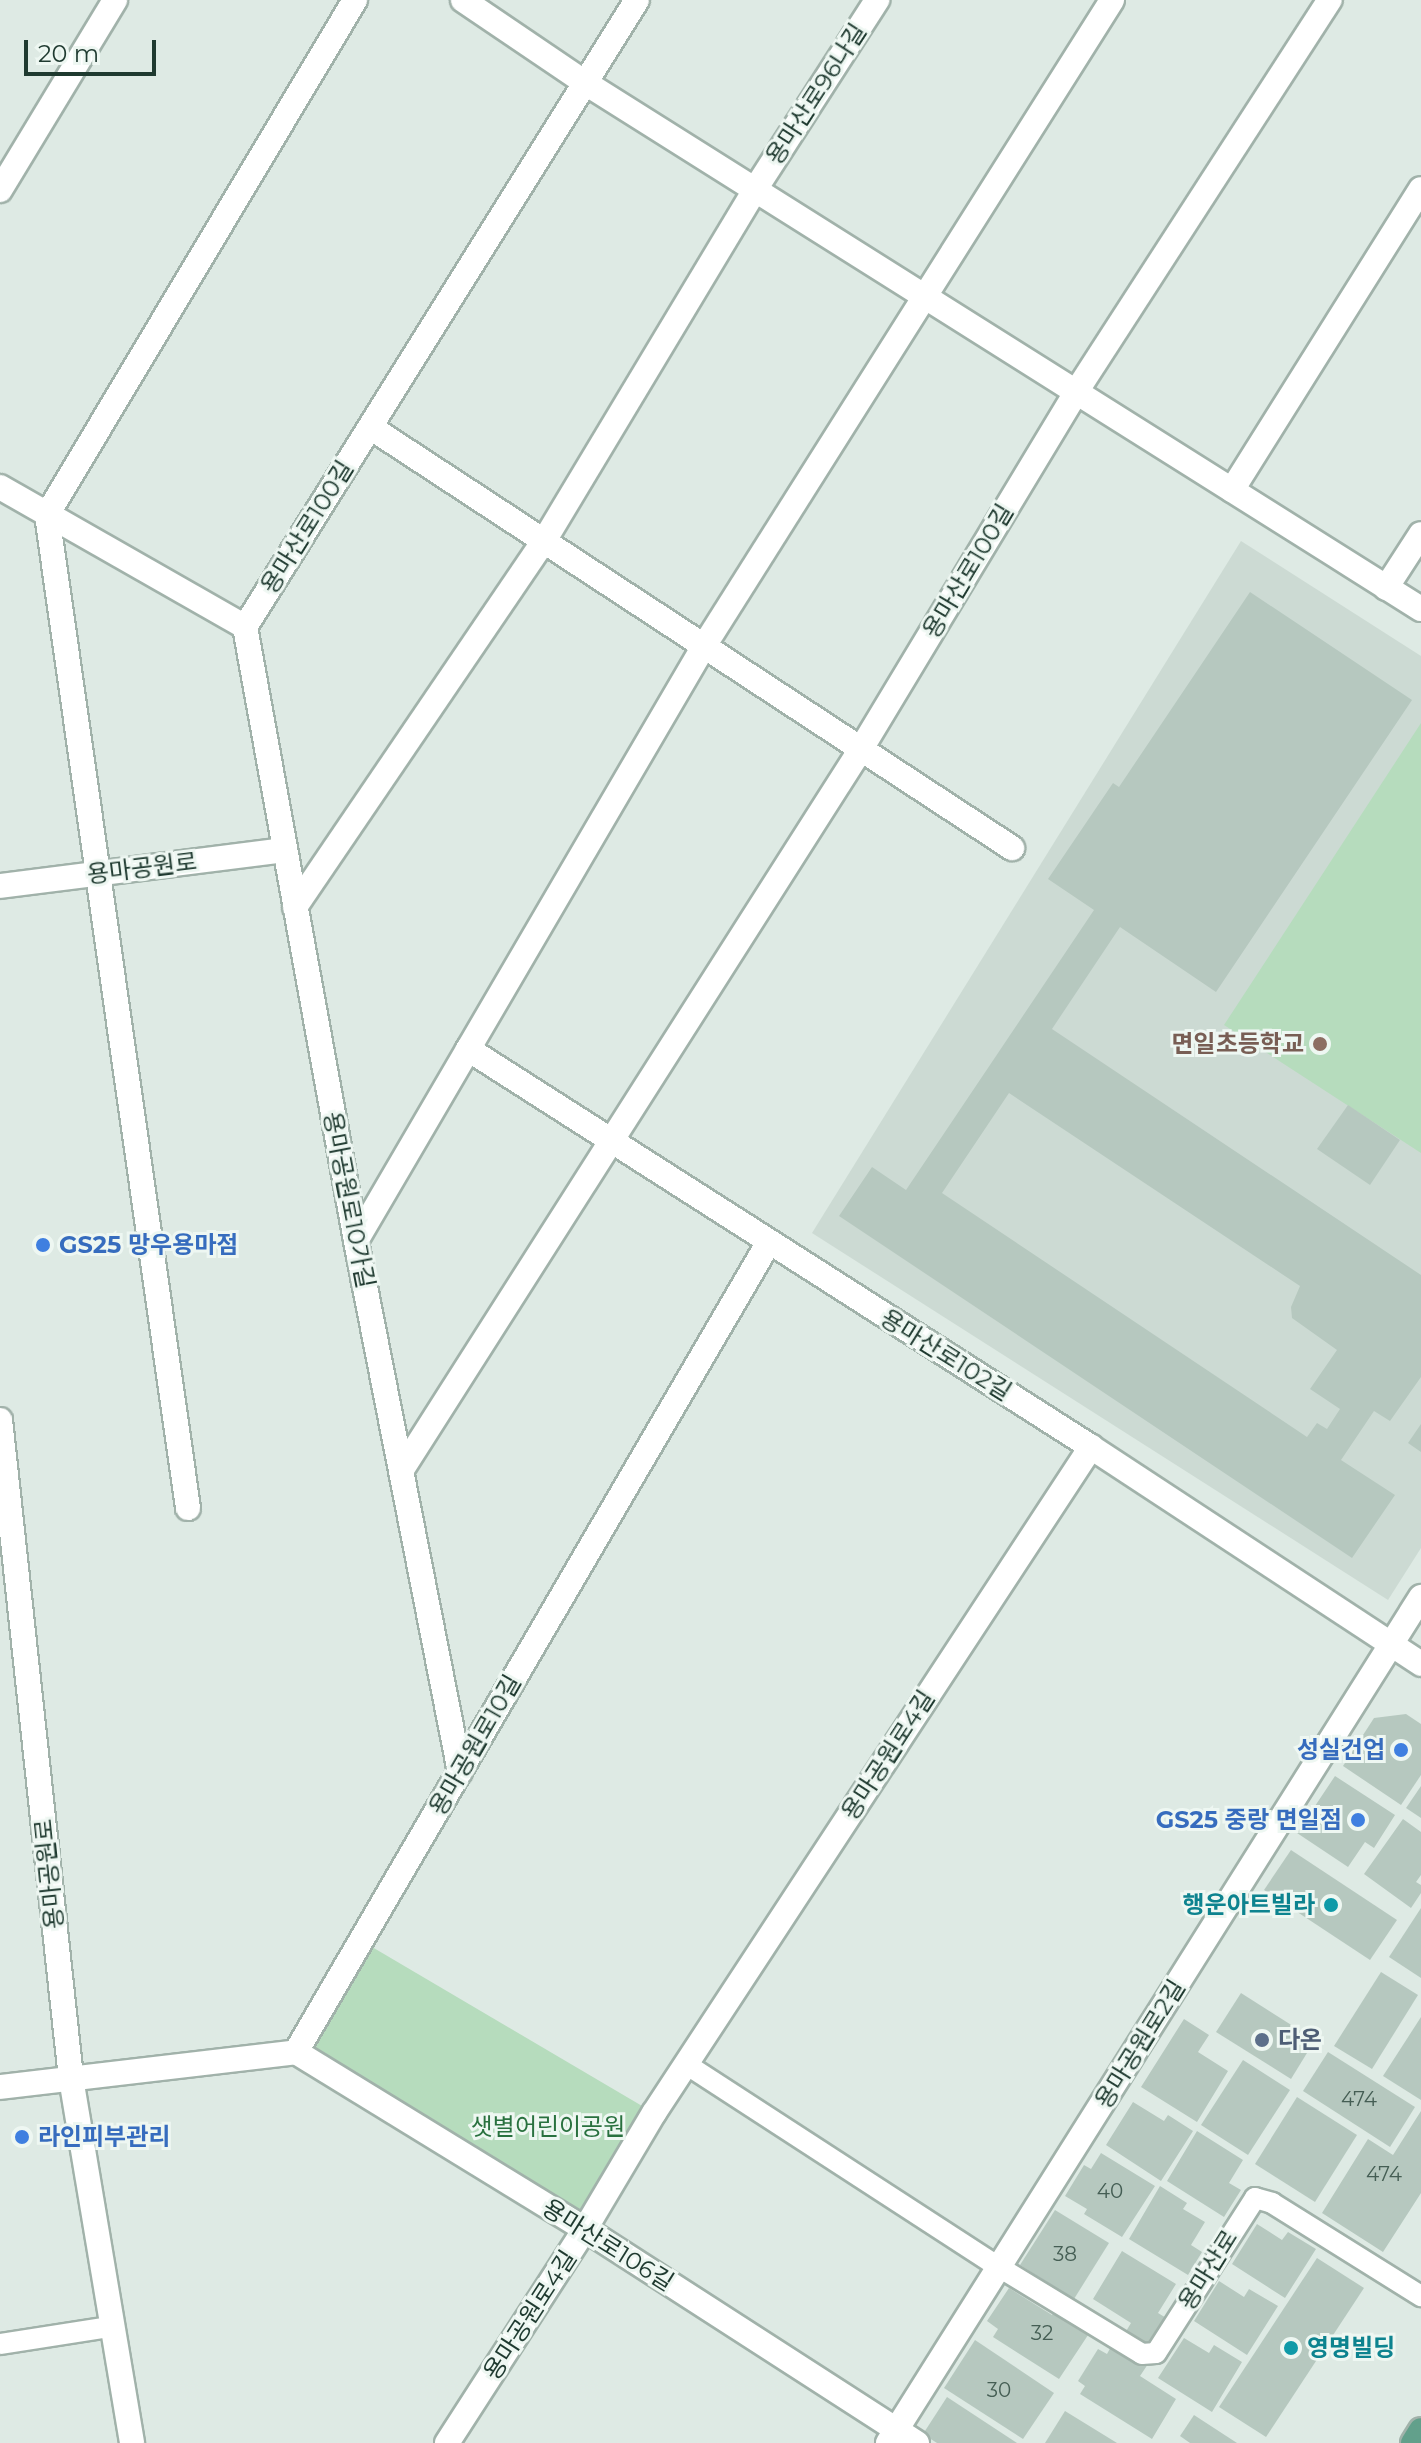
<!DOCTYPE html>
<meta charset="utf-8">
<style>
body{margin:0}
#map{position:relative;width:1421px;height:2443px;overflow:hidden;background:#deeae4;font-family:Montserrat,"Noto Sans KR",sans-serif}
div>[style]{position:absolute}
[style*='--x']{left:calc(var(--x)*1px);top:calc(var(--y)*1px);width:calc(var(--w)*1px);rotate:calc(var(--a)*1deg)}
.built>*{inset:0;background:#ccdad3}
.green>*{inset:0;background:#b6dcbd}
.building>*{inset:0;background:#b6c8bf}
.roads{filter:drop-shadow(2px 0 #a1b2aa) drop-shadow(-2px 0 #a1b2aa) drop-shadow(0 2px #a1b2aa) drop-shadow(0 -2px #a1b2aa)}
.service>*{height:20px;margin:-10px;padding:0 10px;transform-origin:10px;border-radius:10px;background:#fff}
.minor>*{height:24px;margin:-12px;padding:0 12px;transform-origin:12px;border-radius:12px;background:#fff}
.tertiary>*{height:24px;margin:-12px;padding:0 12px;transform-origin:12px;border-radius:12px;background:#fff}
.primary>*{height:24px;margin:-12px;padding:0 12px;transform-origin:12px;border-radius:12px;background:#62a08b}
.dots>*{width:22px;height:22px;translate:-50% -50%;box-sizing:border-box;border:4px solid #eef7f2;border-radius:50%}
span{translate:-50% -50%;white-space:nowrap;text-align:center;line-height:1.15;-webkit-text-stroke:6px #eef7f2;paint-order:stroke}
.number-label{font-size:20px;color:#455e54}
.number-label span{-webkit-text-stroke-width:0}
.street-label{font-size:24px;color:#1f3a30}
.education-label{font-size:24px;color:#785e54;font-weight:700}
.right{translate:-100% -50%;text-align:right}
.shop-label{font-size:24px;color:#366cbe;font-weight:700}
.left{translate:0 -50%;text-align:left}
.culture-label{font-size:24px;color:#0d838f;font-weight:700}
.service-label{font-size:24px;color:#4e5e75;font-weight:700}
.park-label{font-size:24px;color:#29713f}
.scale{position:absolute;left:24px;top:40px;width:132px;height:36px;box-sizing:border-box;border:4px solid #1f3a30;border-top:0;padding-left:10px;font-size:24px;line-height:28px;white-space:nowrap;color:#1f3a30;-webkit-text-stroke:6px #eef7f2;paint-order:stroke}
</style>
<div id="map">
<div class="built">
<div style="clip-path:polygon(1241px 541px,1421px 656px,1421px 1548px,1388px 1600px,812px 1233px)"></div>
</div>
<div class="green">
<div style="clip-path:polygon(1421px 723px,1421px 1153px,1224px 1025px)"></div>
<div style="clip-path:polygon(367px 1944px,654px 2113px,581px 2225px,302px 2053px)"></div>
</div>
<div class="building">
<div style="clip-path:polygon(evenodd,1250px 592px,1412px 700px,1216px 992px,1120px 927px,1052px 1029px,1421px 1275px,1421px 1377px,1390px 1421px,1374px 1411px,1341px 1460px,1395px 1495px,1352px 1558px,839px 1216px,872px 1167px,906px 1190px,1094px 910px,1048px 879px,1113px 783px,1119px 787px,1250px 592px,1009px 1093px,1300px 1286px,1291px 1307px,1292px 1318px,1337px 1350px,1310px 1389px,1340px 1409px,1327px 1429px,1317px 1423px,1307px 1437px,942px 1193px,1009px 1093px)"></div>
<div style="clip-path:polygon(1348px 1105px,1400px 1140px,1370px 1185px,1317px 1149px)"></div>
<div style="clip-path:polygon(1421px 1424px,1421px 1452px,1408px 1443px)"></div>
<div style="clip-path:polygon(1406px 1714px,1421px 1724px,1421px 1775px,1401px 1805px,1343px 1766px,1374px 1718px)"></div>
<div style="clip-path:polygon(1335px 1776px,1395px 1815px,1374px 1848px,1365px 1842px,1348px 1867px,1297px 1833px)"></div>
<div style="clip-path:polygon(1421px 1786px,1421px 1818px,1406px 1808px)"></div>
<div style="clip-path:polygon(1403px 1819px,1421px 1832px,1421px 1875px,1416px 1882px,1421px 1885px,1421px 1893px,1411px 1908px,1364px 1874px)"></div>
<div style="clip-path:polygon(1291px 1850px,1397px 1920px,1370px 1960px,1264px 1890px)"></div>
<div style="clip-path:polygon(1421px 1908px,1421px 1978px,1389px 1957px)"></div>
<div style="clip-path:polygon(1381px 1972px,1418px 1995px,1372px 2069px,1334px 2046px)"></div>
<div style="clip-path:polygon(1241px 1993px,1315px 2040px,1291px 2079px,1216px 2032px)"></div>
<div style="clip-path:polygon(1421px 2017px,1421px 2100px,1383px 2076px)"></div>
<div style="clip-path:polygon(1184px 2019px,1209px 2035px,1198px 2052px,1228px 2071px,1197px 2122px,1141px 2087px)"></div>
<div style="clip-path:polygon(1328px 2052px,1415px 2107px,1390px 2147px,1303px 2091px)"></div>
<div style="clip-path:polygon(1243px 2060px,1290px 2090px,1248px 2155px,1201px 2125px)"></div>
<div style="clip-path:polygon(1297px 2097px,1357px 2135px,1315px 2202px,1255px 2164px)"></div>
<div style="clip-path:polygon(1133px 2102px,1164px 2121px,1168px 2115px,1193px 2131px,1161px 2181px,1106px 2145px)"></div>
<div style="clip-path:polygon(1421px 2111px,1421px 2193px,1383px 2252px,1322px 2213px,1368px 2139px,1393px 2155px)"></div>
<div style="clip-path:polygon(1197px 2131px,1243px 2160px,1229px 2183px,1241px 2190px,1224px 2217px,1167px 2181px)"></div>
<div style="clip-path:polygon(1101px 2153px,1155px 2186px,1122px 2237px,1084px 2214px,1087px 2209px,1065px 2196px,1084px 2165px,1091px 2169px)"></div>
<div style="clip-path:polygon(1160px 2186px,1187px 2203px,1183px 2209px,1205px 2222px,1191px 2245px,1202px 2252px,1188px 2275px,1129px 2239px)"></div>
<div style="clip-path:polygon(1055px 2210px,1109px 2243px,1074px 2299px,1020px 2265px)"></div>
<div style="clip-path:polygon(1257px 2224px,1282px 2240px,1288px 2232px,1316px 2249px,1285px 2298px,1232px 2264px)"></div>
<div style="clip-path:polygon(1122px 2251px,1176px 2284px,1158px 2313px,1168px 2319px,1150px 2348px,1125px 2333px,1131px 2323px,1093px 2299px)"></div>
<div style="clip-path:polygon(1317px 2258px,1364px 2288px,1266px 2437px,1219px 2407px)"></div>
<div style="clip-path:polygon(1219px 2281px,1244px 2297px,1249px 2289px,1278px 2306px,1247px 2355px,1194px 2321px)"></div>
<div style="clip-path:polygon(1009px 2288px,1052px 2315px,1058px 2306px,1092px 2329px,1059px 2379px,993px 2337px,998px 2329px,987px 2321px)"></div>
<div style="clip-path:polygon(1184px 2338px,1209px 2353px,1214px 2345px,1242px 2362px,1212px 2412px,1158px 2378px)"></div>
<div style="clip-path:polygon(975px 2340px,1054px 2393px,1023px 2439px,944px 2388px)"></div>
<div style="clip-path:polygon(1113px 2343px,1148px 2364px,1140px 2376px,1176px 2399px,1152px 2439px,1080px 2394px,1085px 2386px,1078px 2381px,1098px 2349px,1107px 2354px)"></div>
<div style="clip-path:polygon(947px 2397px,1017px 2443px,937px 2443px,923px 2434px)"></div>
<div style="clip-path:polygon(1065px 2411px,1117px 2443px,1045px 2443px)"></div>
<div style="clip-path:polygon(1194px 2415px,1237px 2443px,1190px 2443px,1180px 2436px)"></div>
</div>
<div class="roads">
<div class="service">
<div style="--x:686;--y:2064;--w:373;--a:33"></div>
<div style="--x:999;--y:2267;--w:167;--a:31.3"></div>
<div style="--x:1142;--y:2354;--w:14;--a:-4"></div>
<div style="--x:1156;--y:2353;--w:184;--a:-57.4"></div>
<div style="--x:1255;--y:2198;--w:18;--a:16"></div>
<div style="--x:1272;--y:2203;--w:176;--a:32"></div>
<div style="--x:0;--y:2344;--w:111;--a:-8.8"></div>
</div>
<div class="minor">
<div style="--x:463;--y:0;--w:146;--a:34.1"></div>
<div style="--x:584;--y:82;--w:989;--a:32.2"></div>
<div style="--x:0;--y:190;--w:222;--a:-58.8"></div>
<div style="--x:370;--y:427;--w:768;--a:33.26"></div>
<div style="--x:0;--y:487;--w:282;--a:29.7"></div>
<div style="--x:1232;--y:490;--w:355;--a:-57.9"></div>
<div style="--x:1386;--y:588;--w:64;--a:-57.1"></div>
<div style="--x:245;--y:627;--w:624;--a:79.75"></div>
<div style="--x:356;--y:1241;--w:541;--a:78.92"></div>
<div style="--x:245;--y:627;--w:739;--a:-57.99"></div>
<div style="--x:0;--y:886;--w:287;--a:-7.2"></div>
<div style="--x:295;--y:907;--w:443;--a:-55.8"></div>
<div style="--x:544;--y:541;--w:412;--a:-59"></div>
<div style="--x:756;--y:188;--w:224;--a:-57.2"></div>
<div style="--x:468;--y:1049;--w:739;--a:32.57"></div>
<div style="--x:1091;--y:1447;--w:395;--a:33.3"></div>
<div style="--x:356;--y:1241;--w:689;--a:-59.68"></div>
<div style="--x:704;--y:646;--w:764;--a:-57.72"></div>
<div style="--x:401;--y:1471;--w:856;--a:-57.5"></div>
<div style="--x:861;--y:749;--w:417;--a:-58.9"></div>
<div style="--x:1076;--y:392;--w:467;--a:-57.1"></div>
<div style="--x:188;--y:1508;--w:1003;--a:-98.08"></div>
<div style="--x:47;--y:515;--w:600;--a:-59.12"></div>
<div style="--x:296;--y:2052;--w:339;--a:31.5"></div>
<div style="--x:585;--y:2229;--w:395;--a:32.8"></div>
<div style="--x:0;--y:2087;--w:298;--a:-6.7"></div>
<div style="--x:296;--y:2052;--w:938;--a:-59.72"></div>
<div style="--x:447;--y:2443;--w:255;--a:-57.2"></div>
<div style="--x:585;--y:2229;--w:135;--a:-59.3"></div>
<div style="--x:654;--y:2113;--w:797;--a:-56.73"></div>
<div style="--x:888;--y:2443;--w:1000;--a:-57.79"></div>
</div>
<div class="tertiary">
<div style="--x:0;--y:1420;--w:662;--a:83.84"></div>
<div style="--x:71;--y:2078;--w:370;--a:80.5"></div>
</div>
<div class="primary">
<div style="--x:1413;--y:2443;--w:15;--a:-58"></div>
</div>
</div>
<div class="dots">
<div style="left:1320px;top:1044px;background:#8d6e63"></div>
<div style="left:43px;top:1245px;background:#3f7fe0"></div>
<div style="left:1401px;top:1750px;background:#3f7fe0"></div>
<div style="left:1358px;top:1820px;background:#3f7fe0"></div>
<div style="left:1331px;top:1905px;background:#0f9aa8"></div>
<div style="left:1262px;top:2040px;background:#5c6f8a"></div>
<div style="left:22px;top:2137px;background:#3f7fe0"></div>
<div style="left:1291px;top:2348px;background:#0f9aa8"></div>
</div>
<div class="number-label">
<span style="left:1359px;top:2099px">474</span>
<span style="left:1384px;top:2174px">474</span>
<span style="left:1110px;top:2191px">40</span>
<span style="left:1065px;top:2254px">38</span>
<span style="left:1042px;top:2333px">32</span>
<span style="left:999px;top:2390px">30</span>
</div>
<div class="street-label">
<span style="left:816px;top:94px;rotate:-57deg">용마산로96나길</span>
<span style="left:307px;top:527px;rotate:-58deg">용마산로100길</span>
<span style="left:968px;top:571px;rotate:-59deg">용마산로100길</span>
<span style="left:142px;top:868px;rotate:-7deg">용마공원로</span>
<span style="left:349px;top:1200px;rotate:79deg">용마공원로10가길</span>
<span style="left:946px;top:1355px;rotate:32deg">용마산로102길</span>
<span style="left:475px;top:1745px;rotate:-60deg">용마공원로10길</span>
<span style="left:888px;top:1755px;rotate:-57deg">용마공원로4길</span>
<span style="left:49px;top:1874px;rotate:-96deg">용마공원로</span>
<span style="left:1140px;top:2044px;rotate:-58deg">용마공원로2길</span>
<span style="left:608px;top:2245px;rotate:32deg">용마산로106길</span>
<span style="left:1208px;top:2270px;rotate:-58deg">용마산로</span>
<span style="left:530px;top:2315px;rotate:-57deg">용마공원로4길</span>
</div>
<div class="education-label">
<span class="right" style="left:1304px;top:1044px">면일초등학교</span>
</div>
<div class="shop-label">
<span class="left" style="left:59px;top:1245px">GS25 망우용마점</span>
<span class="right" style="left:1385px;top:1750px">성실건업</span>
<span class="right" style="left:1342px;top:1820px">GS25 중랑 면일점</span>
<span class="left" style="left:38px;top:2137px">라인피부관리</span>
</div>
<div class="culture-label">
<span class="right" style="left:1315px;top:1905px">행운아트빌라</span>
<span class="left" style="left:1307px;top:2348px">영명빌딩</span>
</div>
<div class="service-label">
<span class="left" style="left:1278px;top:2040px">다온</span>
</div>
<div class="park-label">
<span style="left:548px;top:2127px">샛별어린이공원</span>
</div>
<div class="scale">20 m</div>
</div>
